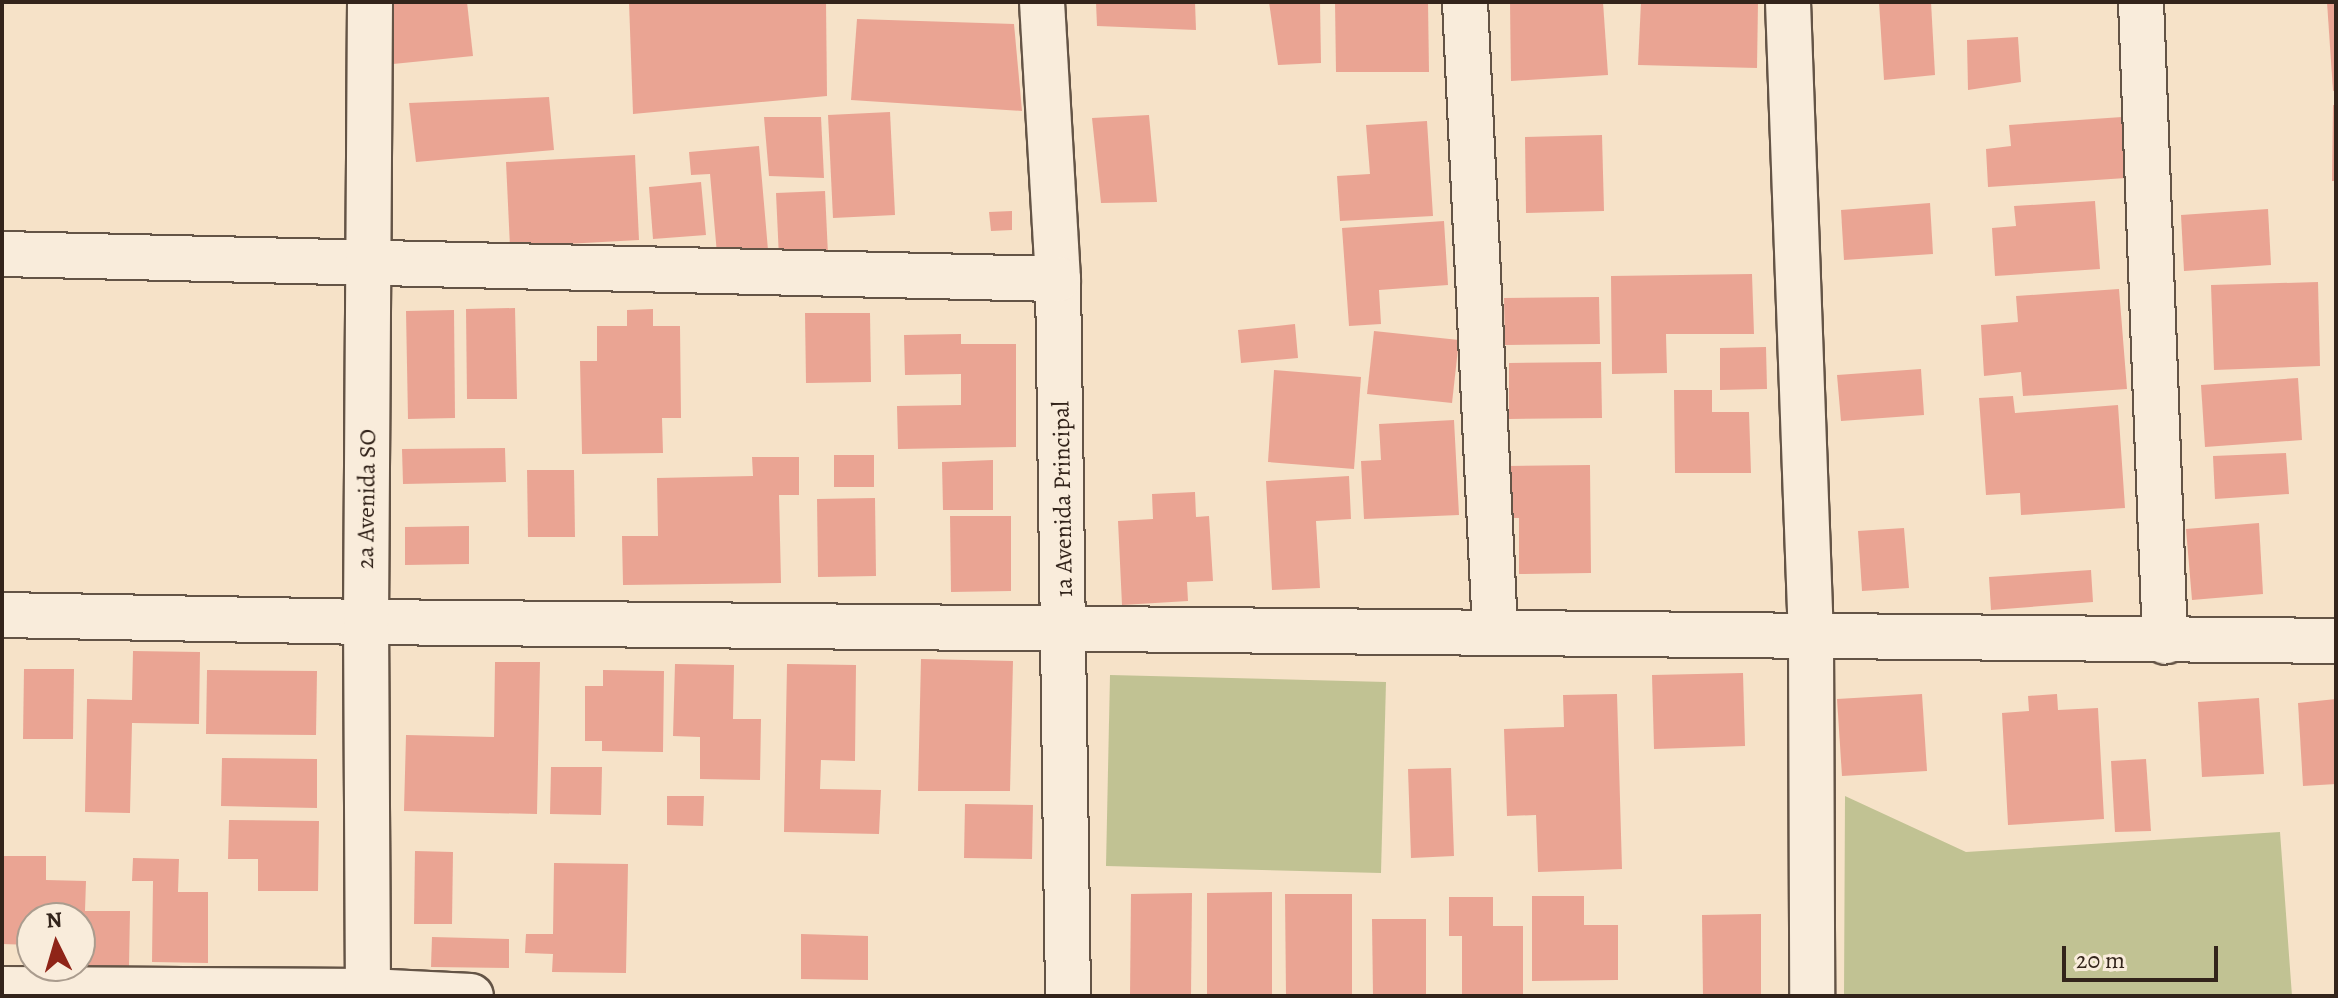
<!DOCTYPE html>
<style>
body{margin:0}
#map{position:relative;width:2338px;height:998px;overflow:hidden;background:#f6e2c8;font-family:Alegreya,serif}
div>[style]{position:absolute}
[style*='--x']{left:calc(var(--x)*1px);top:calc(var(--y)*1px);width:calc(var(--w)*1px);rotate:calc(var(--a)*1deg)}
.green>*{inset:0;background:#c1c293}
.building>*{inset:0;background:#eaa493}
.roads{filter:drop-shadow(2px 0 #645446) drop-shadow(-2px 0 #645446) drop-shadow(0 2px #645446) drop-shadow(0 -2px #645446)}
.street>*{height:44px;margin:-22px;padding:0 22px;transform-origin:22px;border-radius:22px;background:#f9ecdb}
span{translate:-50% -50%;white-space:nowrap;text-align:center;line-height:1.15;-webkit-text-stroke:6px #f9ecdb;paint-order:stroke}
.street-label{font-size:24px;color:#33241b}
.frame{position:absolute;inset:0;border:4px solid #33241b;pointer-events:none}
.north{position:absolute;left:16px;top:902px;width:80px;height:80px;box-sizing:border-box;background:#f9ecdb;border:2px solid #aa9c8e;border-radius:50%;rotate:355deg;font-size:22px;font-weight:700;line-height:32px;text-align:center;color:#33241b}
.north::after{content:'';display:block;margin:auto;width:28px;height:36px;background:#8f2418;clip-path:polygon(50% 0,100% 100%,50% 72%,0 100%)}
.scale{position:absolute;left:2062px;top:946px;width:156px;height:36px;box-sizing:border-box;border:4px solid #33241b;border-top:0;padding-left:10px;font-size:24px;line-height:28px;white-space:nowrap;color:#33241b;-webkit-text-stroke:6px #f9ecdb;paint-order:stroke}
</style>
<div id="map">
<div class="green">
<div style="clip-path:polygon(1110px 675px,1386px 682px,1381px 873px,1106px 866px)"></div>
<div style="clip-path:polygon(1845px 796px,1966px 852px,2280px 832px,2292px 996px,1844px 996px)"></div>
</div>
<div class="building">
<div style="clip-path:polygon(388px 2px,467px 2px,473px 56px,393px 64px)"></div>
<div style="clip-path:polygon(629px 2px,826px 2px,827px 96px,633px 114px)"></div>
<div style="clip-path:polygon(1096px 2px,1195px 2px,1196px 30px,1097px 26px)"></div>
<div style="clip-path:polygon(1269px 2px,1320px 2px,1321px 63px,1278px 65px)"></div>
<div style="clip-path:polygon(1335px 2px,1428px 2px,1429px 72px,1336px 72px)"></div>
<div style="clip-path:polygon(1510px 2px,1603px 2px,1608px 75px,1511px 81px)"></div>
<div style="clip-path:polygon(1641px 2px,1758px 2px,1757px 68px,1638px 65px)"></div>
<div style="clip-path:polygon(1879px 2px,1931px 2px,1935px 75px,1884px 80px)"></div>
<div style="clip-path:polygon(2327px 2px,2336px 2px,2336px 90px,2333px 91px)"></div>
<div style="clip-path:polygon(857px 19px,1014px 24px,1022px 111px,851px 100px)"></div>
<div style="clip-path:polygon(2018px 37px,2021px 82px,1968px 90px,1967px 40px)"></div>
<div style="clip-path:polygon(549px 97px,554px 150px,416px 162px,409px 103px)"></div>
<div style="clip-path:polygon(2333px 105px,2336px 105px,2336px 181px,2332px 181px)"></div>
<div style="clip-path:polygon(890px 112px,895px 215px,833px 218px,828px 115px)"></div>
<div style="clip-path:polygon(1149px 115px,1157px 202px,1101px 203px,1092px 118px)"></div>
<div style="clip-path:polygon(764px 117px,821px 117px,824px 178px,769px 176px)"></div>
<div style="clip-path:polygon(2122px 117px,2126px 178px,1988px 187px,1986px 149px,2011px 146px,2009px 125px)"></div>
<div style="clip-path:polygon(1427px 121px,1433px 216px,1340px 221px,1337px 176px,1370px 174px,1366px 125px)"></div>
<div style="clip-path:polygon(1602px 135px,1604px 211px,1526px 213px,1525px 137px)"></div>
<div style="clip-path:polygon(759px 146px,768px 250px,717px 254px,710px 174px,691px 175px,689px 152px)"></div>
<div style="clip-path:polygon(635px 155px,639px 240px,510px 247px,506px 162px)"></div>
<div style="clip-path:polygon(701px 182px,706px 235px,653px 239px,649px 187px)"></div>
<div style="clip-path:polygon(825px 191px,828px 255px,779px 258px,776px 193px)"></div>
<div style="clip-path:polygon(2095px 201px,2100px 269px,1995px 276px,1992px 228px,2016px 226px,2014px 206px)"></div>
<div style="clip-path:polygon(1930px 203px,1933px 254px,1844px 260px,1841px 210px)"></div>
<div style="clip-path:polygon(2268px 209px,2271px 265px,2184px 271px,2181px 215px)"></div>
<div style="clip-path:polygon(1012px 211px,1012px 230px,991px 231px,989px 212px)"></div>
<div style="clip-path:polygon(1444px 221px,1448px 285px,1379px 290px,1381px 324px,1349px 326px,1342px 228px)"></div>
<div style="clip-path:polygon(1752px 274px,1754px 334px,1666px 334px,1667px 373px,1612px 374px,1611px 276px)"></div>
<div style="clip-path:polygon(2318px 282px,2320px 366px,2214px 370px,2211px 285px)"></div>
<div style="clip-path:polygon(2119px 289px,2127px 389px,2023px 396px,2021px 372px,1984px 376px,1981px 325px,2018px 322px,2016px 296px)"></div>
<div style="clip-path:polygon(1599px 297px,1600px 344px,1505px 345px,1504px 298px)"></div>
<div style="clip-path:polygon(515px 308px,517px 399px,467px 399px,466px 309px)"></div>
<div style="clip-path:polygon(653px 309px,653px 326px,680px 326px,681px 418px,662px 418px,663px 453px,582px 454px,580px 361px,597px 361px,597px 326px,627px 326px,627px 310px)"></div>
<div style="clip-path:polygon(454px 310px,455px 418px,408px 419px,406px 311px)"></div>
<div style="clip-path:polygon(805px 313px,870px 313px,871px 382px,806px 383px)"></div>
<div style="clip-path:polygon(1295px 324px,1298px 358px,1241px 363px,1238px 330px)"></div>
<div style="clip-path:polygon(1374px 331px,1459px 340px,1452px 403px,1367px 394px)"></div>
<div style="clip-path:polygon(961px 334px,961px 344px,1016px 344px,1016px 447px,898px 449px,897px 406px,961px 405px,961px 374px,905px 375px,904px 335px)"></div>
<div style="clip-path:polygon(1766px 347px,1767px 389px,1720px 390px,1720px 348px)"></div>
<div style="clip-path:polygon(1601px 362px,1602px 418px,1509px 419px,1509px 363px)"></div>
<div style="clip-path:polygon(1921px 369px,1924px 415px,1841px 421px,1837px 375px)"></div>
<div style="clip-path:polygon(1274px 370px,1361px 377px,1354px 469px,1268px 462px)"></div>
<div style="clip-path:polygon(2298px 378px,2302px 440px,2205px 447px,2201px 385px)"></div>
<div style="clip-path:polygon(1674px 390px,1712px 390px,1712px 412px,1749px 412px,1751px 473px,1675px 473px)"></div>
<div style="clip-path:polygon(2013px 396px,2015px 413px,2118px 405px,2125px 508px,2021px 515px,2020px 493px,1986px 495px,1979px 398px)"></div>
<div style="clip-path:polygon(1454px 420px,1459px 515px,1364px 519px,1361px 461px,1381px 460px,1379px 424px)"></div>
<div style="clip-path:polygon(505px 448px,506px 482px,403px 484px,402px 449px)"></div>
<div style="clip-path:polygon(2286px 453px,2289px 494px,2215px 499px,2213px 456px)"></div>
<div style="clip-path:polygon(834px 455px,874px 455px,874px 487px,834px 487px)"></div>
<div style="clip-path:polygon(752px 457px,799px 457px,799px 495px,779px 495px,781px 583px,623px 585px,622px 536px,658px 536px,657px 478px,753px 476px)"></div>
<div style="clip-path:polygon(993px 460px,993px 510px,943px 510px,942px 462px)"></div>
<div style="clip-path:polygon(1590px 465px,1591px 573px,1519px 574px,1519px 518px,1507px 518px,1507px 466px)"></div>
<div style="clip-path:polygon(527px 470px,574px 470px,575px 537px,528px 537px)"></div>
<div style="clip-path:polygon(1349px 476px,1351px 519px,1316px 521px,1320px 588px,1272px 590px,1266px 481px)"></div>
<div style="clip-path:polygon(1195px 492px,1196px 517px,1209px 516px,1213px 581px,1187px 582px,1188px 601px,1122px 605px,1118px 521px,1153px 519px,1152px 494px)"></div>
<div style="clip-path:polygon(875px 498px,876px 576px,818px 577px,817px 499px)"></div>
<div style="clip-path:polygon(950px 516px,1011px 516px,1011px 591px,951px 592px)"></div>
<div style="clip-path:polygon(2259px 523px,2263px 594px,2192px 600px,2186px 529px)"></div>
<div style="clip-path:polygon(469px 526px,469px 564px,405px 565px,405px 527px)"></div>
<div style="clip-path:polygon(1904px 528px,1909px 588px,1862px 591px,1858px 531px)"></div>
<div style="clip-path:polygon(2091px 570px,2093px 602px,1991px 610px,1989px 577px)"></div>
<div style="clip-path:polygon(133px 651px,200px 652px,199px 724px,132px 723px,130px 813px,85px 812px,87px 699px,132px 700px)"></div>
<div style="clip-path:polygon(921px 659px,1013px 661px,1010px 791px,918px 791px)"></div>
<div style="clip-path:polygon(495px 662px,540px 662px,537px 814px,404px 811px,406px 735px,494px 737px)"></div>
<div style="clip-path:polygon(675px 664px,734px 665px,733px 719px,761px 719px,760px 780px,700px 779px,700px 737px,673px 736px)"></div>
<div style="clip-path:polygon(787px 664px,856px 665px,855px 761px,821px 760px,820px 789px,881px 790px,879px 834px,784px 832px)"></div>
<div style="clip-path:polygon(24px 669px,74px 669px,73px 739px,23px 739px)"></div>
<div style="clip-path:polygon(207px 670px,317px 671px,316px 735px,206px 734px)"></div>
<div style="clip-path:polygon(603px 670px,664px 671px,663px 752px,602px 751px,602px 741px,585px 741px,585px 686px,603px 686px)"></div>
<div style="clip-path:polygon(1743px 673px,1745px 746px,1654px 749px,1652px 675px)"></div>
<div style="clip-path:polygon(1617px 694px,1622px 869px,1538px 872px,1536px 815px,1507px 816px,1504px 729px,1564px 727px,1563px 695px)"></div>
<div style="clip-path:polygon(1922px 694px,1927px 771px,1842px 776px,1837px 699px)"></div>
<div style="clip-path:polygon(2057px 694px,2058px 710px,2098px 708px,2104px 819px,2008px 825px,2002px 713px,2029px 711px,2028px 696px)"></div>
<div style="clip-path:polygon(2259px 698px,2264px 774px,2202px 777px,2198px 702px)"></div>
<div style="clip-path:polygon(2336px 699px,2336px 784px,2303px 786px,2298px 703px)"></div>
<div style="clip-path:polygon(222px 758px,317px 759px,317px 808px,221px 806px)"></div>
<div style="clip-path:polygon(2146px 759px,2151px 831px,2115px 832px,2111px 761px)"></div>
<div style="clip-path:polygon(551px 767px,602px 767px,601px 815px,550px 814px)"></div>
<div style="clip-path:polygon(1451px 768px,1454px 856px,1411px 858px,1408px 769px)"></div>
<div style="clip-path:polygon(667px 796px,704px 796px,703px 826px,667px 825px)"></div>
<div style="clip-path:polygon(965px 804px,1033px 805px,1032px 859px,964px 858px)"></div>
<div style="clip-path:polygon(229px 820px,319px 821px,318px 891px,258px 891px,258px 859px,228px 859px)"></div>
<div style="clip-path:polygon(415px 851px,453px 852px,452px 924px,414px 924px)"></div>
<div style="clip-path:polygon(2px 856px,46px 856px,46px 880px,86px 881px,85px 911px,130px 911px,129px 967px,84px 966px,80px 918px,32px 918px,32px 945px,2px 944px)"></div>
<div style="clip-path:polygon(133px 858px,179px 859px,178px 892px,208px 892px,208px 963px,152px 962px,153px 881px,132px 881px)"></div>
<div style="clip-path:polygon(554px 863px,628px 864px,626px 973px,552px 972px,553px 954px,525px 953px,526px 934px,553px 934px)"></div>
<div style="clip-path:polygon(1272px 892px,1272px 996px,1207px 996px,1207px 893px)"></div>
<div style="clip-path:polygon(1192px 893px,1191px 996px,1130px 996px,1131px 894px)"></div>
<div style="clip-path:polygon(1285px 894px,1352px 894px,1352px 996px,1286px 996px)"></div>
<div style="clip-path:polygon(1532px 896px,1584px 896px,1584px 925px,1618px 925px,1618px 980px,1532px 981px)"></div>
<div style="clip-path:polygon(1449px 897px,1493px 897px,1493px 926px,1523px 926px,1523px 996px,1462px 996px,1462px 936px,1449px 936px)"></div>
<div style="clip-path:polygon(1761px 914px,1761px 996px,1703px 996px,1702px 915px)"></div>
<div style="clip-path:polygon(1372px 919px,1426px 919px,1426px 996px,1373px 996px)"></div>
<div style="clip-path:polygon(801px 934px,868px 936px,868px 980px,801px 979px)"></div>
<div style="clip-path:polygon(432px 937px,509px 939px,509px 968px,431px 967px)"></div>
</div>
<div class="roads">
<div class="street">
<div style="--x:1042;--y:2;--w:277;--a:86.7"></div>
<div style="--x:1058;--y:279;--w:717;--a:89.2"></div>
<div style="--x:1465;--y:2;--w:630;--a:87.27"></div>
<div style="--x:1788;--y:2;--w:636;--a:87.93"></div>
<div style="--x:1811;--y:638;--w:358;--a:89.8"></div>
<div style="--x:2141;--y:2;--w:640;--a:87.85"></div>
<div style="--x:2;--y:254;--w:1056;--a:1.36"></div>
<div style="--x:2;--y:615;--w:364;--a:1.1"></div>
<div style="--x:366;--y:622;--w:1970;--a:0.55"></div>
<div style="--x:2;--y:989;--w:366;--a:0.3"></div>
<div style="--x:368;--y:991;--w:103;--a:2.8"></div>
<div style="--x:368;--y:996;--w:374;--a:-90.3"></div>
<div style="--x:366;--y:622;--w:620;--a:-89.63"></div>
</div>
</div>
<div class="street-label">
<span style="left:367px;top:499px;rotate:-89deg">2a Avenida SO</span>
<span style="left:1063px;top:499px;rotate:-91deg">1a Avenida Principal</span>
</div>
<div class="frame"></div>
<div class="north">N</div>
<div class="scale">20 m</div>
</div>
